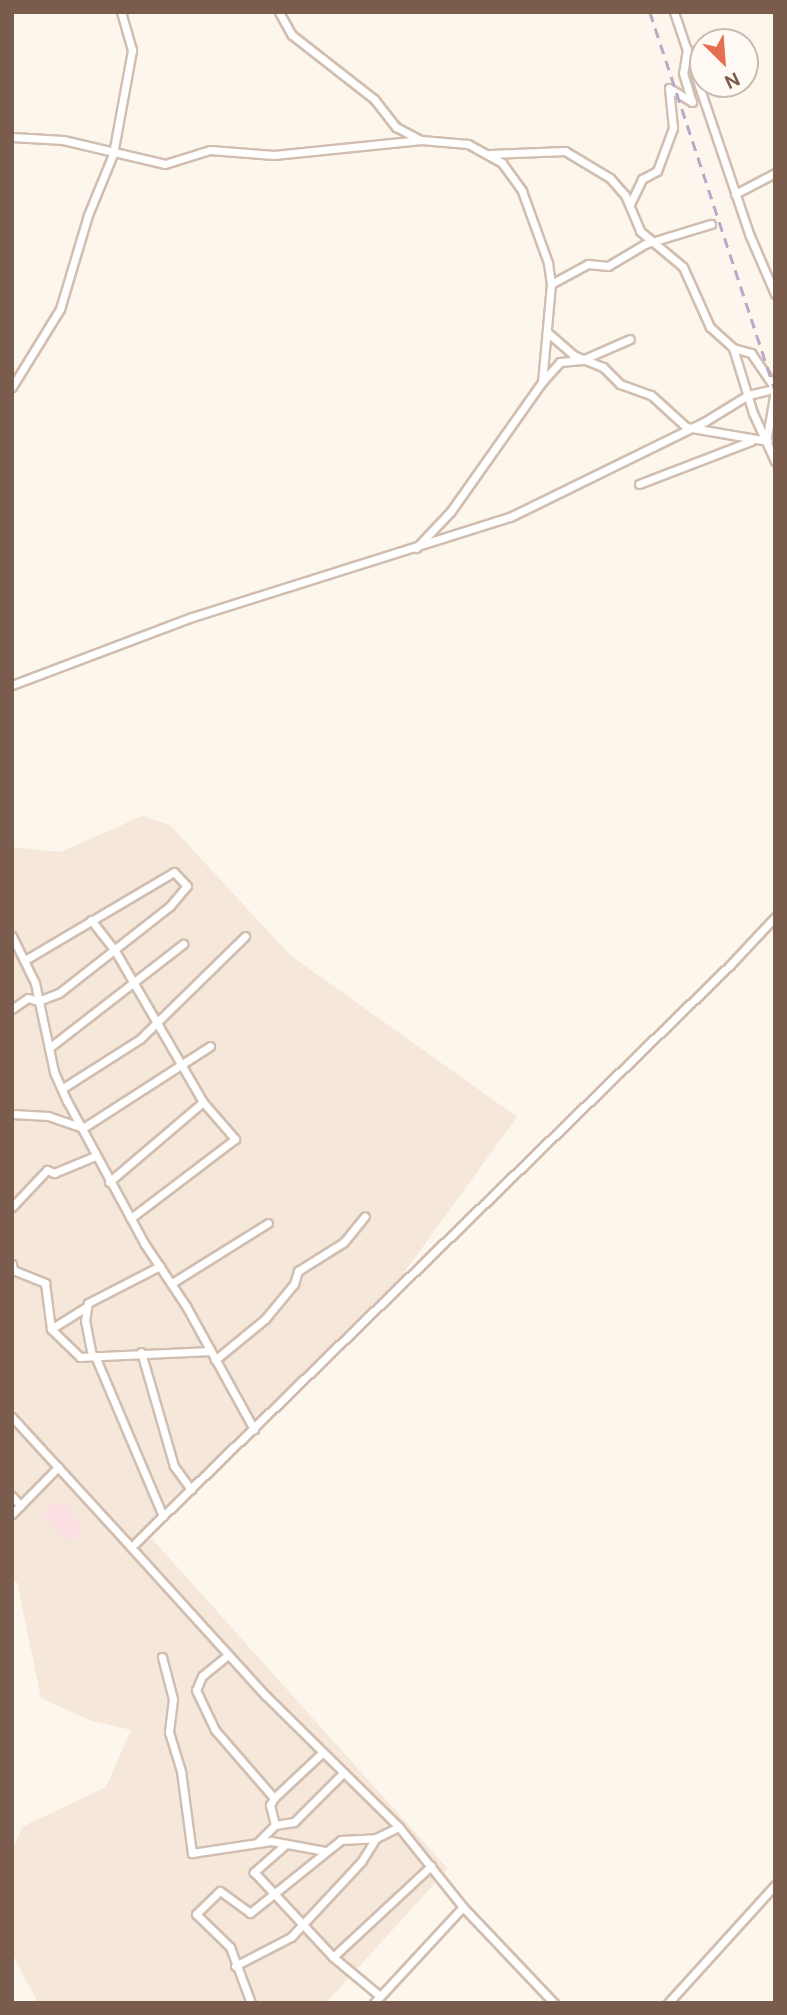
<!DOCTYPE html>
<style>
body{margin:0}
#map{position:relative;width:787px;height:2015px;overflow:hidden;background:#fdf6ec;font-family:"DM Sans",sans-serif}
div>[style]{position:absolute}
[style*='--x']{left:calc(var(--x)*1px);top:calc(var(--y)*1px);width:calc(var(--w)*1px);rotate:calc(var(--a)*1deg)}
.residential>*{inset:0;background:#f5e8da}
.medical>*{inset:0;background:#fbdfe3}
.roads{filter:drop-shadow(2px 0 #d1beb0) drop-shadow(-2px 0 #d1beb0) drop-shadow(0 2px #d1beb0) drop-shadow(0 -2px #d1beb0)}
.street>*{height:7px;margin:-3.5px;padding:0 3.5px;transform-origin:3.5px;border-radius:3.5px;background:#fff}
.rail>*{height:2.5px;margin-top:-1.25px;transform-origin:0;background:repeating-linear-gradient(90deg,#b9a8c9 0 10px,transparent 0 17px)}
span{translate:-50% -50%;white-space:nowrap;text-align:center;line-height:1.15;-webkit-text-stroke:5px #fffaf3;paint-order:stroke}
.frame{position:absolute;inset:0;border:14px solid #7a5c4d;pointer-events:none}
.north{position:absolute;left:689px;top:28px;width:70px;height:70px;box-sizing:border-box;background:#fffaf3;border:2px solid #cabbb1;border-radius:50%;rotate:155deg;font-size:19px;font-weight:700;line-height:28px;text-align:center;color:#7a5c4d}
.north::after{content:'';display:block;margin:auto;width:24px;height:32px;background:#e76f51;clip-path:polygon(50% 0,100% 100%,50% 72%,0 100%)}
</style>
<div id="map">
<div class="residential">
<div style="clip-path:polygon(142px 816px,170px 825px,290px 955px,517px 1117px,393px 1288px,145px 1531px,448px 1869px,326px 2003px,38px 2003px,12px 1953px,12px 1852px,22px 1827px,106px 1787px,131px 1730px,89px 1720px,41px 1698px,17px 1582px,12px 1582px,12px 847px,60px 852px)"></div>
</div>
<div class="medical">
<div style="clip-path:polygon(65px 1500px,83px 1532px,69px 1542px,41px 1512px)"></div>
</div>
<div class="roads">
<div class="street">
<div style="--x:279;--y:12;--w:26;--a:61"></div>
<div style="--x:292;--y:35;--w:104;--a:38"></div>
<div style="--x:374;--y:99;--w:36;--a:52"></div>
<div style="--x:396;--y:127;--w:27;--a:28"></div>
<div style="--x:674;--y:12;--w:237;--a:71.3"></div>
<div style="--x:750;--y:236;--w:63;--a:66.7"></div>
<div style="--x:687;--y:49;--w:24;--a:99"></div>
<div style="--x:683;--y:73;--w:30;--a:73"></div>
<div style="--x:12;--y:137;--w:51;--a:3.4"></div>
<div style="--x:63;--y:140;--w:105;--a:13.2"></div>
<div style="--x:165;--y:164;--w:47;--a:-17.3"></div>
<div style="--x:210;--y:150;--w:64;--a:4.5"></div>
<div style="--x:274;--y:155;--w:148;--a:-5.8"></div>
<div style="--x:421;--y:140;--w:47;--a:4.9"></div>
<div style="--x:468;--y:144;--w:39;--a:29"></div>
<div style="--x:502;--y:163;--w:34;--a:54"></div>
<div style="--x:522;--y:191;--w:77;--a:70.1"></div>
<div style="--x:548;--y:263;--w:21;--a:82"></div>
<div style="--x:551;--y:284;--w:98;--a:95.2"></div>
<div style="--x:542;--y:382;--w:158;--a:125.2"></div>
<div style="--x:451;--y:511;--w:51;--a:133.4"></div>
<div style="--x:490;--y:154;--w:75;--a:-2.3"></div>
<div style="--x:565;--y:151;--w:52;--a:31"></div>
<div style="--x:610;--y:178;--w:23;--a:49"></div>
<div style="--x:625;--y:195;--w:39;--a:67"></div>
<div style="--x:640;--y:231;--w:56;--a:39.9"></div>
<div style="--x:683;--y:267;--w:66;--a:65.8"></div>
<div style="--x:710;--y:327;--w:31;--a:42"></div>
<div style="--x:733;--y:348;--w:19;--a:16"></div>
<div style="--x:751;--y:353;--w:42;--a:55.6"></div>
<div style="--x:735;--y:194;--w:45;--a:-27.7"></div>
<div style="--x:630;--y:204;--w:28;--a:-64"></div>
<div style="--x:642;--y:179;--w:17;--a:-28"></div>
<div style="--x:657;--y:171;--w:46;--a:-69.6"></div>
<div style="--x:673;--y:128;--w:40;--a:-95.7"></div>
<div style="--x:669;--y:88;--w:27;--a:31"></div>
<div style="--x:551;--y:284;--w:42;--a:-28.4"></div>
<div style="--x:588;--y:264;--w:20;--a:6"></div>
<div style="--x:608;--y:266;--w:43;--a:-30.7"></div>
<div style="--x:645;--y:244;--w:69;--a:-16.9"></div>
<div style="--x:547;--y:332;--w:35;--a:41"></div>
<div style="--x:573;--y:355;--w:32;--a:22"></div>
<div style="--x:603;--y:367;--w:24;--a:45"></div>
<div style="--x:620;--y:384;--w:33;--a:20"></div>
<div style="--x:651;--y:395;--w:47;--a:42.4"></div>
<div style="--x:686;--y:427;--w:83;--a:9.7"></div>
<div style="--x:733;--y:348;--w:68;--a:72.9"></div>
<div style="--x:753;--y:413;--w:53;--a:65.4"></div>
<div style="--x:543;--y:381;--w:25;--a:-48"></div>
<div style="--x:560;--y:362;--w:22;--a:-5"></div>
<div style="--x:582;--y:360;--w:52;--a:-23.6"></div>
<div style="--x:12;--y:387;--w:92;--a:-58.4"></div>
<div style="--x:60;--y:309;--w:98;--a:-73.4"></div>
<div style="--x:88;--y:215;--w:66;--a:-67.7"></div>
<div style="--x:113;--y:154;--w:106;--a:-79.6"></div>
<div style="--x:132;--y:50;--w:40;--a:-106"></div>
<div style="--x:767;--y:437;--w:48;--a:-80.3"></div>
<div style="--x:639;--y:484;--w:120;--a:-21"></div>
<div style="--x:12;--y:685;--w:192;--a:-20.7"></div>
<div style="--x:192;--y:617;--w:333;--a:-17.5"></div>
<div style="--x:510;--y:517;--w:216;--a:-26.1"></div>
<div style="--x:704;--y:422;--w:52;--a:-31.5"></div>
<div style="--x:748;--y:395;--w:27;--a:-13"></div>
<div style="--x:91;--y:920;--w:37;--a:52"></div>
<div style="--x:114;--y:949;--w:177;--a:59.8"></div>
<div style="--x:12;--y:936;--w:52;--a:63.9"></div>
<div style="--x:35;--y:983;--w:91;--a:77.9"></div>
<div style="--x:54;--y:1072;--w:32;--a:66"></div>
<div style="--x:67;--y:1101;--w:162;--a:61.5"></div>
<div style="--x:144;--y:1243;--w:76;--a:56.3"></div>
<div style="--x:186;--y:1306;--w:141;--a:61.1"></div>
<div style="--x:12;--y:1009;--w:19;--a:-35"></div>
<div style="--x:28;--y:998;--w:10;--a:17"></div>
<div style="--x:38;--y:1001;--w:22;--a:-21"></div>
<div style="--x:59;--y:993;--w:141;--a:-38.1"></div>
<div style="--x:170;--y:906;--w:26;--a:-50"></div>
<div style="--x:187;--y:886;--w:19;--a:-133"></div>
<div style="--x:174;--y:872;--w:173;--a:149.4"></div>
<div style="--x:49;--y:1048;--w:170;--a:-37.8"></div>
<div style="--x:63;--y:1088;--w:91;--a:-32.5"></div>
<div style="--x:140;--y:1039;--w:147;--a:-44.4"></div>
<div style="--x:12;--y:1114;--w:36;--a:3"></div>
<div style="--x:48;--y:1116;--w:37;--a:19"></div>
<div style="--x:83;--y:1128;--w:151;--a:-32.8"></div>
<div style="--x:109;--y:1182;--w:123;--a:-40.4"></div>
<div style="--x:203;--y:1102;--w:49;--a:49.1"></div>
<div style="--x:235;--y:1139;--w:131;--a:142.8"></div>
<div style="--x:12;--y:1207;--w:51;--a:-46.6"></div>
<div style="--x:47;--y:1170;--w:8;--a:23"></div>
<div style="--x:54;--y:1173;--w:44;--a:-22.5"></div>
<div style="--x:12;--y:1264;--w:6;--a:81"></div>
<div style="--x:13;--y:1270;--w:35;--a:22"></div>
<div style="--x:45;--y:1283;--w:46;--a:82.6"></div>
<div style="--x:51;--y:1329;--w:40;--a:44"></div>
<div style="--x:80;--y:1357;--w:131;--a:-2.6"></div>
<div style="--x:172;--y:1283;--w:113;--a:-32"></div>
<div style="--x:51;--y:1329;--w:40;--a:-32"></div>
<div style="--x:141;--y:1352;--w:119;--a:73.9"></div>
<div style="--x:174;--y:1466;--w:29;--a:54"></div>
<div style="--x:92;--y:1356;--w:36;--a:-101"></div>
<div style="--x:85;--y:1321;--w:18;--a:-81"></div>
<div style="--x:88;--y:1303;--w:81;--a:-27.2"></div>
<div style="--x:95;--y:1356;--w:174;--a:67"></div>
<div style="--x:215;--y:1360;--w:65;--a:-39.4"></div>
<div style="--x:265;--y:1319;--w:45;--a:-50.4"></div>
<div style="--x:294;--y:1284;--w:14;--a:-73"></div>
<div style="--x:298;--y:1271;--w:54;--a:-32.2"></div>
<div style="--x:344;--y:1242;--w:33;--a:-51"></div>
<div style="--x:12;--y:1417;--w:176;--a:47.5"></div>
<div style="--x:12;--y:1496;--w:13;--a:48"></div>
<div style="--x:12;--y:1514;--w:66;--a:-45.6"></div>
<div style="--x:228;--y:1655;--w:33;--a:141"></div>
<div style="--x:202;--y:1676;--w:15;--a:113"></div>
<div style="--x:196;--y:1690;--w:44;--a:64.6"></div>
<div style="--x:215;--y:1730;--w:90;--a:49.1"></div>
<div style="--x:162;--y:1657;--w:43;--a:75.3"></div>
<div style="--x:173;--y:1699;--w:33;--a:97"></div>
<div style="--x:169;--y:1732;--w:41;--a:72.9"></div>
<div style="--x:181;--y:1771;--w:83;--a:82.4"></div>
<div style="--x:192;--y:1853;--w:80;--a:-8.6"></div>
<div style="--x:271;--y:1841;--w:55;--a:10.5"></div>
<div style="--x:275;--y:1825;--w:19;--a:-9"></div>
<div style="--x:294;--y:1822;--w:69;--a:-45"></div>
<div style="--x:258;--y:1842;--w:24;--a:-45"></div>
<div style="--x:275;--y:1825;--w:21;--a:-104"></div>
<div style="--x:270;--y:1805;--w:8;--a:-60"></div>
<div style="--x:274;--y:1798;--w:67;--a:-43.2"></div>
<div style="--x:286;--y:1844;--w:43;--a:138.8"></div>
<div style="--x:254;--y:1872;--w:116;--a:47.1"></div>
<div style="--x:333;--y:1957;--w:61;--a:39.7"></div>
<div style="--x:333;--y:1957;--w:134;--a:-42.9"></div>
<div style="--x:235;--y:1966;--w:63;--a:-27.4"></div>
<div style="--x:291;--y:1937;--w:103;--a:-47"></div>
<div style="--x:361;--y:1862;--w:28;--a:-58"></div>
<div style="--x:251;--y:2003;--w:60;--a:-110.6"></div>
<div style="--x:230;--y:1947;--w:47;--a:-135.9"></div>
<div style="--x:196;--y:1914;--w:33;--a:-44"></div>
<div style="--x:220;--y:1891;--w:37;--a:36"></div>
<div style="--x:250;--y:1913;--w:117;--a:-38.7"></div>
<div style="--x:341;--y:1840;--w:35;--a:-3"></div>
<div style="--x:376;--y:1838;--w:25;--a:-26"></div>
<div style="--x:374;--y:2003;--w:131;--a:-47.2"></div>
<div style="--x:554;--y:2003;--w:132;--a:-133.5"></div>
<div style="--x:463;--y:1907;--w:102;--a:-128.7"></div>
<div style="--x:399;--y:1827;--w:188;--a:-135.4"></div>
<div style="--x:265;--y:1695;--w:200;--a:-132.2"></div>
<div style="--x:131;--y:1547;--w:834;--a:-44.17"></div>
<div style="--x:729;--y:966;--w:67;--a:-46.8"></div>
<div style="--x:668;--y:2003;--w:159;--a:-47.8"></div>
</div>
</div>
<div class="rail">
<div style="--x:650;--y:12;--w:399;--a:71.7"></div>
</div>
<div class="frame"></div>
<div class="north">N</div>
</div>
